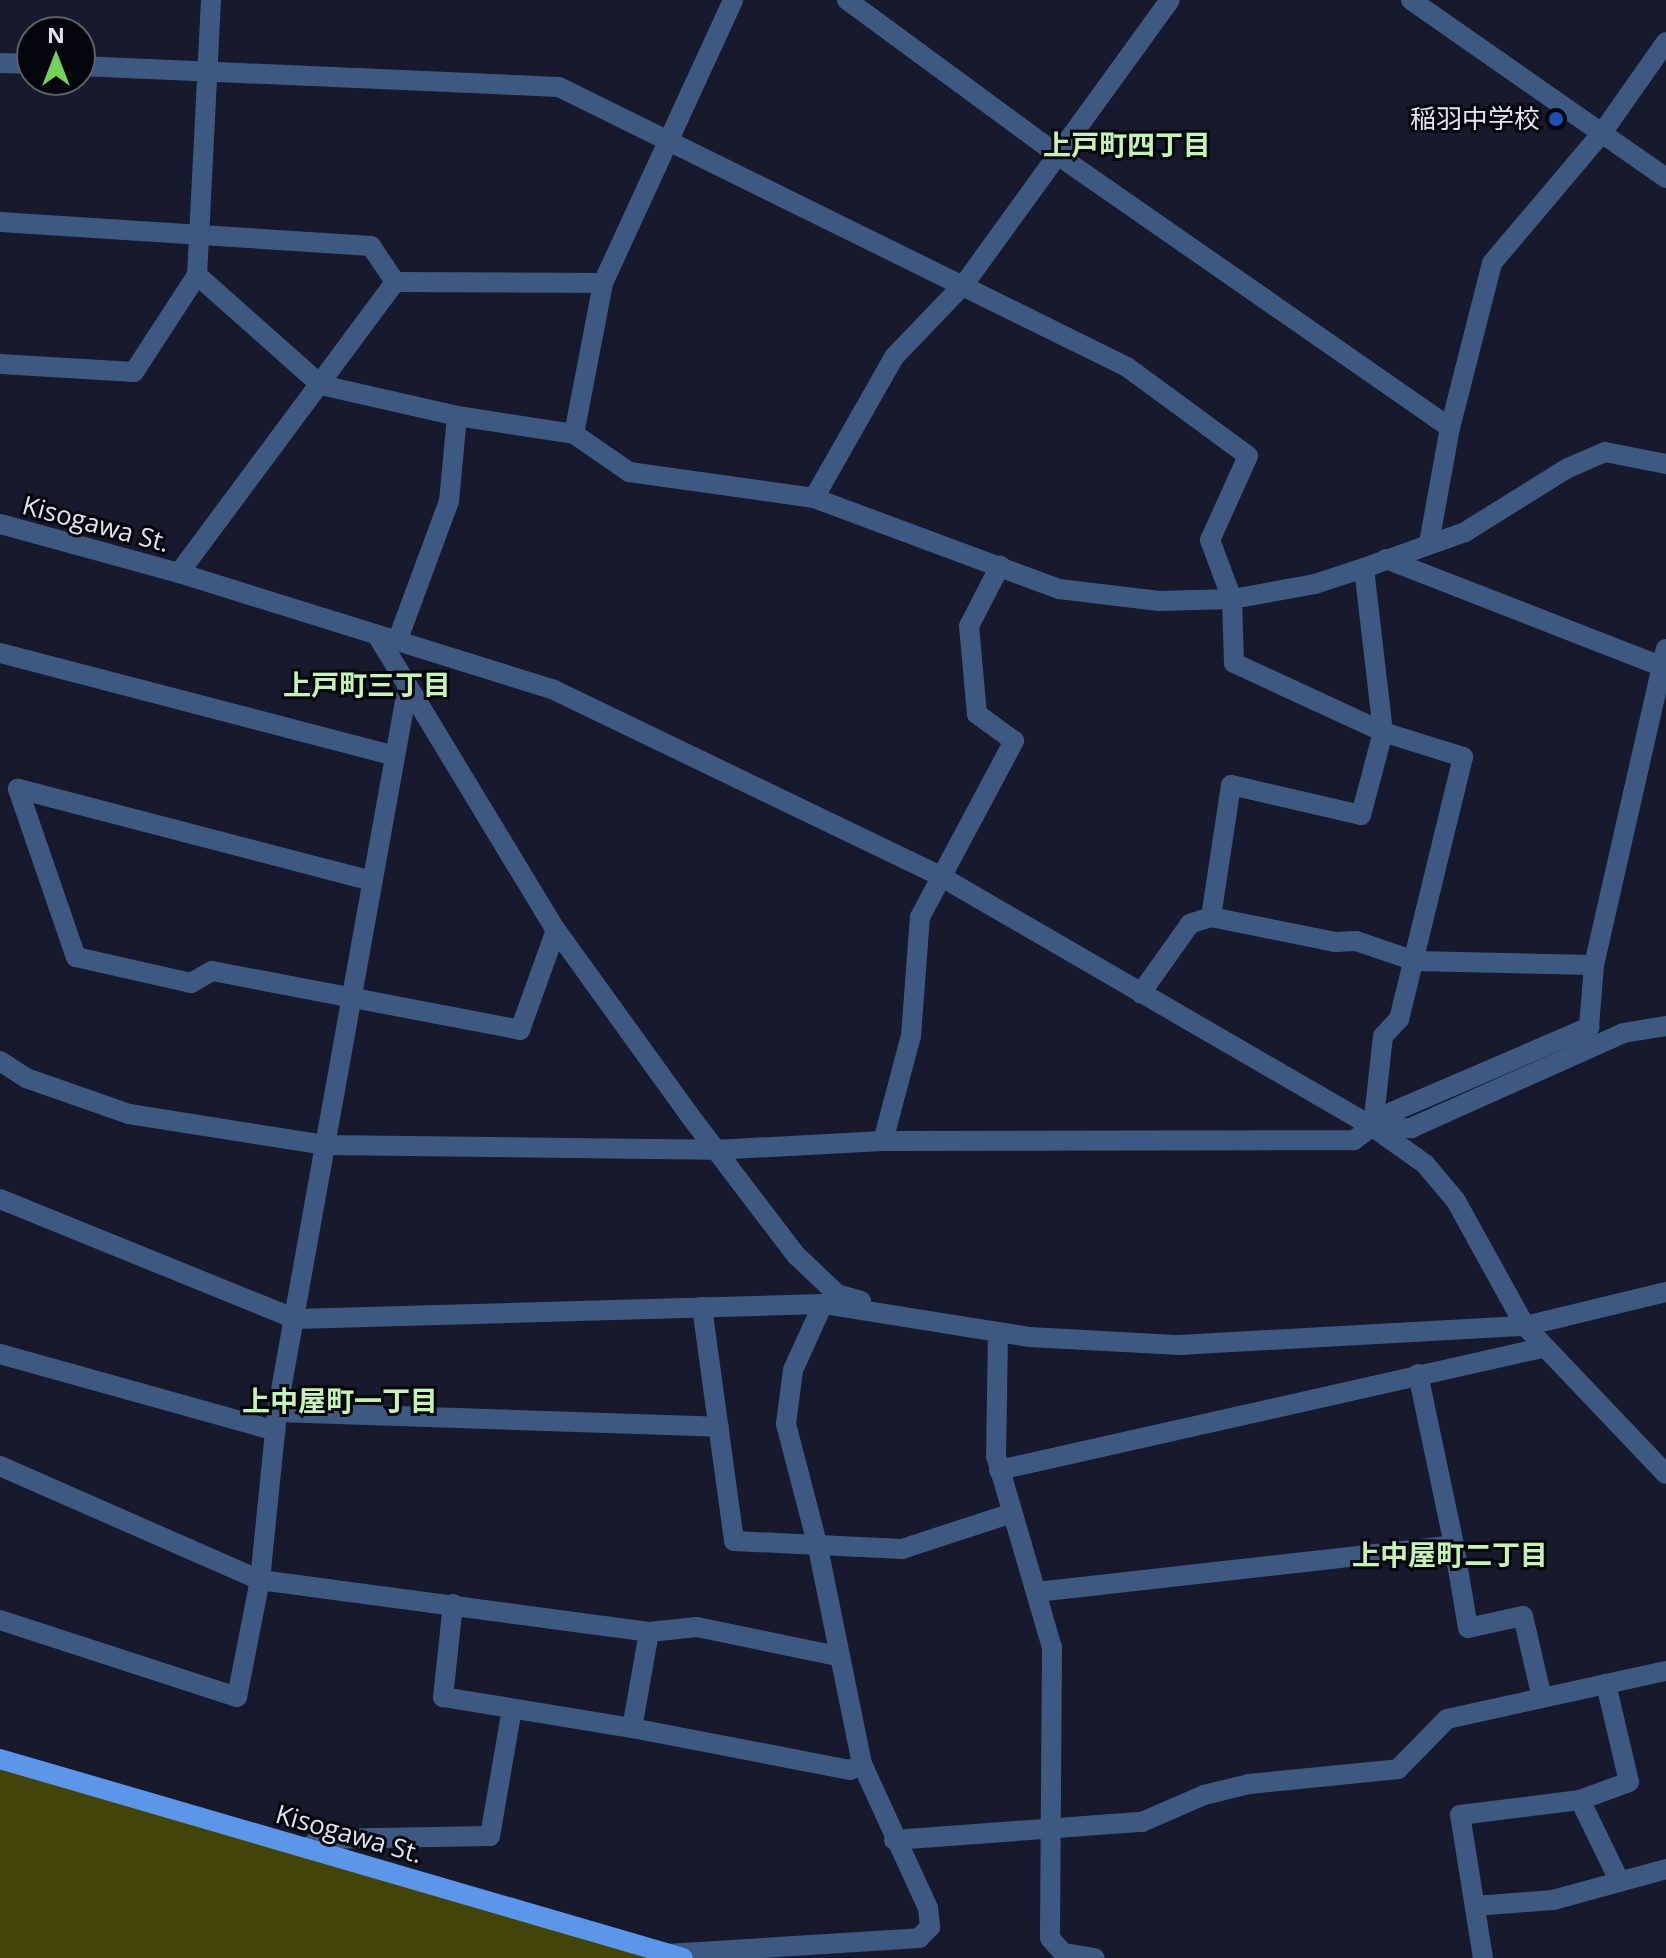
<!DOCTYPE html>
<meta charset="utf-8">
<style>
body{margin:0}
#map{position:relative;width:1666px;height:1958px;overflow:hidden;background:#17192d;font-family:"Open Sans","Noto Sans JP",sans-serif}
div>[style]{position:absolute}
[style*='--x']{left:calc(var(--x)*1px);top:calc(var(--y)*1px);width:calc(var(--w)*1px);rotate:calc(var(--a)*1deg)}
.green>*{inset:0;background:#42440a}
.minor>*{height:20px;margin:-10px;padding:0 10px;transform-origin:10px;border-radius:10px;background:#3d5981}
.major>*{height:20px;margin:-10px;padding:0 10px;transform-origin:10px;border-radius:10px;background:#5b96e9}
.dots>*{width:22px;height:22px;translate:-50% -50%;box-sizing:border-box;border:4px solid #05060d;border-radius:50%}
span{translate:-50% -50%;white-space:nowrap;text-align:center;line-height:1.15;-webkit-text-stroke:6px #05060d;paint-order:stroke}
.poi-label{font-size:26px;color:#e1e3f1}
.right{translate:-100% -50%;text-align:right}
.street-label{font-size:26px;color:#e1e3f1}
.neighbourhood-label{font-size:28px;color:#c2f5b5;font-weight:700}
.north{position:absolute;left:16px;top:16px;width:80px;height:80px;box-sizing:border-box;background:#05060d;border:2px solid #5d5e68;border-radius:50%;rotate:0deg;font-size:22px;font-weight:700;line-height:32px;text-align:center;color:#e1e3f1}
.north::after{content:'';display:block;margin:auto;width:28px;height:36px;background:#74d25c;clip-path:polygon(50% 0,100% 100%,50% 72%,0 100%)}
</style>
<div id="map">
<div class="green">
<div style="clip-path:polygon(0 1759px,683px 1958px,0 1958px)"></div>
</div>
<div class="minor">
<div style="--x:211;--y:0;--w:275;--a:92.9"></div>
<div style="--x:197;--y:275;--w:166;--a:41.6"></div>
<div style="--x:321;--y:385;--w:139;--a:12.8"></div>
<div style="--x:457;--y:416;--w:118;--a:8.7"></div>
<div style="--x:574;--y:434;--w:67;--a:34.6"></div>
<div style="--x:629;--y:472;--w:187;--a:8"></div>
<div style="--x:814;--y:498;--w:261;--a:20.4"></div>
<div style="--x:1059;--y:589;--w:101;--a:6.8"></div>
<div style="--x:1159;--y:601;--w:73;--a:-1.6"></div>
<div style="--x:1232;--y:599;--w:84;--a:-10.2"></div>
<div style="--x:1315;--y:584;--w:52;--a:-18.1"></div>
<div style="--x:1364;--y:568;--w:107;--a:-19.6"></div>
<div style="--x:1465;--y:532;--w:121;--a:-31.9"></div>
<div style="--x:1568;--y:468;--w:40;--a:-23.4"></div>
<div style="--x:1605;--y:452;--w:62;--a:11.1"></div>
<div style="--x:847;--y:0;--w:263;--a:36.3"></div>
<div style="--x:1059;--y:156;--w:476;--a:34.8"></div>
<div style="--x:1411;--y:0;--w:311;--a:34.9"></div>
<div style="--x:0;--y:63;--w:32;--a:2"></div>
<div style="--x:80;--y:66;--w:479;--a:2.5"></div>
<div style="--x:559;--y:87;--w:633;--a:26.24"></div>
<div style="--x:1127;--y:367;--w:150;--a:36.3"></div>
<div style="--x:1248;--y:456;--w:92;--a:114.3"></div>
<div style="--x:1210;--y:540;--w:63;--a:69.6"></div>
<div style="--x:1232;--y:599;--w:64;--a:88.2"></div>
<div style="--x:1234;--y:663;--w:164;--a:24.8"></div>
<div style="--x:1383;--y:732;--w:86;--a:104.8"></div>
<div style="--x:1361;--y:815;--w:133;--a:-167"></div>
<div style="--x:1231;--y:785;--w:134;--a:98.6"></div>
<div style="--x:1211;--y:917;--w:22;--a:162"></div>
<div style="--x:1190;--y:924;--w:85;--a:125.4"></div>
<div style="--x:0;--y:222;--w:372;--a:3.7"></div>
<div style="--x:371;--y:246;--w:43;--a:56.3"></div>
<div style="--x:395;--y:282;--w:208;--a:0.3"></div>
<div style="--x:0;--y:364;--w:134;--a:3.4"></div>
<div style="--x:134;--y:372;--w:116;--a:-57"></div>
<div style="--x:574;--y:434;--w:154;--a:-79.1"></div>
<div style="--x:603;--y:283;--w:311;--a:-65.3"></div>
<div style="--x:814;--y:498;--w:162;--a:-60.4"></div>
<div style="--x:894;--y:357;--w:103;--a:-46.2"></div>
<div style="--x:965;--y:283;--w:349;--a:-54.1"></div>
<div style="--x:0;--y:524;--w:186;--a:15.3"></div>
<div style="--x:179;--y:573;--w:391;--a:17.3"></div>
<div style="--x:552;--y:689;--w:431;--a:25.7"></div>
<div style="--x:940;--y:876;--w:500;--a:30.1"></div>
<div style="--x:1373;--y:1127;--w:64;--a:35.4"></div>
<div style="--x:1425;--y:1164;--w:48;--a:50"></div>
<div style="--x:1456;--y:1201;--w:143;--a:61.1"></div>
<div style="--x:1525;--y:1326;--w:145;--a:-13.6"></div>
<div style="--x:1429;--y:543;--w:117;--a:-79.7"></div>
<div style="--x:1450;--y:428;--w:170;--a:-75.7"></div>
<div style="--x:1492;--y:263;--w:170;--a:-49.8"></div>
<div style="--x:1602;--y:133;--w:111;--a:-54.9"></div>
<div style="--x:1386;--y:559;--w:295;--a:21.3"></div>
<div style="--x:1364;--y:568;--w:165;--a:83.4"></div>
<div style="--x:1383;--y:732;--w:84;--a:17.4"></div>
<div style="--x:1463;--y:757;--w:270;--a:103.7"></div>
<div style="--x:1399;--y:1019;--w:23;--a:133"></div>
<div style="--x:1383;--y:1036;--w:92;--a:96.3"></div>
<div style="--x:179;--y:573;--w:362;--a:-53.4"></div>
<div style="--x:377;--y:635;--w:345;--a:58.8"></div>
<div style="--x:556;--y:930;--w:229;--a:54.2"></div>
<div style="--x:690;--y:1116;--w:175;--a:52.7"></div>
<div style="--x:796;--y:1255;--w:57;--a:43.6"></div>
<div style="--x:837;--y:1294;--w:25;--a:16"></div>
<div style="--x:398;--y:639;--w:147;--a:-69.7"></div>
<div style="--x:449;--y:501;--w:85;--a:-84.6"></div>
<div style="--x:0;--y:653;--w:408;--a:14.6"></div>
<div style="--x:372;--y:881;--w:366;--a:-165.4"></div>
<div style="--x:18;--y:789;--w:178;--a:71"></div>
<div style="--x:76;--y:957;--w:118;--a:12.7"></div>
<div style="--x:191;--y:983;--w:24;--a:-30"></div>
<div style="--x:212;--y:971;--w:314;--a:10.8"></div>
<div style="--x:520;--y:1030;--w:106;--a:-70.2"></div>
<div style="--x:1211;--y:917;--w:126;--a:11.4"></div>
<div style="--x:1335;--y:942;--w:21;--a:-3"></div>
<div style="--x:1356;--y:941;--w:62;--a:18.7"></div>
<div style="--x:1415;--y:961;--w:179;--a:1.3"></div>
<div style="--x:0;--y:1061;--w:31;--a:33"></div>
<div style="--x:26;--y:1078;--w:109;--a:19.3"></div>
<div style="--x:129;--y:1114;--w:198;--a:9"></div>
<div style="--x:325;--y:1145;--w:390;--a:0.7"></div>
<div style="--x:715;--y:1150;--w:168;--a:-3.1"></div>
<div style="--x:883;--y:1141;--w:471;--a:-0.1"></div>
<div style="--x:1354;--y:1140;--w:47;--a:-36.4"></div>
<div style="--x:1392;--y:1112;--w:215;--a:-23.3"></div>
<div style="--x:1589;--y:1027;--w:62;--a:-85.4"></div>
<div style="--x:1594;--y:965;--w:324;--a:-77.2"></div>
<div style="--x:1373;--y:1127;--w:38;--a:2"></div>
<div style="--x:1411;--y:1128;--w:232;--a:-24.1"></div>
<div style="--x:1623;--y:1033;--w:44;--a:-9.2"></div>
<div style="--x:883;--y:1141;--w:109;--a:-75.1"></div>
<div style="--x:911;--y:1036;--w:119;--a:-85.7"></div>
<div style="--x:920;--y:917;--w:200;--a:-61.9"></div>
<div style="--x:1014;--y:741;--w:46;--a:-143.9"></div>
<div style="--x:977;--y:714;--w:88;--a:-95.2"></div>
<div style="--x:969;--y:626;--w:68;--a:-62.7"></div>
<div style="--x:0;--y:1199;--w:318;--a:22.1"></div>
<div style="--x:295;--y:1319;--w:528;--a:-1.63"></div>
<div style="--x:823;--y:1304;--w:210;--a:9.1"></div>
<div style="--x:1030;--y:1337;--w:150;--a:3.1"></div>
<div style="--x:1180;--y:1345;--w:346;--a:-3.2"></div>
<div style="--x:1525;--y:1326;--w:204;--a:46.4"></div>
<div style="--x:702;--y:1307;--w:236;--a:82.2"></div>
<div style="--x:734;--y:1541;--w:168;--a:2.7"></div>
<div style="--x:902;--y:1549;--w:113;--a:-18.1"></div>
<div style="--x:998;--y:1332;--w:124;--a:90.9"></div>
<div style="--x:996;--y:1456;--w:199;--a:73.7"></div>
<div style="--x:1052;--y:1647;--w:291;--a:90.4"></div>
<div style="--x:1050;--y:1938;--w:20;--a:49"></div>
<div style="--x:1063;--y:1953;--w:32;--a:9"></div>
<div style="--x:0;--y:1354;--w:286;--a:15.6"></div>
<div style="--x:1418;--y:1374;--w:175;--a:78.1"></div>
<div style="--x:277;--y:1412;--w:442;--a:1.9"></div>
<div style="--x:0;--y:1466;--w:284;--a:23.7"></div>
<div style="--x:260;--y:1580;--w:392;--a:7.6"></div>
<div style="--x:649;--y:1632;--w:48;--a:-5.9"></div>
<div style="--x:697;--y:1627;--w:143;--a:11.7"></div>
<div style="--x:999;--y:1470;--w:557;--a:-12.66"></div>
<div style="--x:1037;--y:1592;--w:420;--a:-6.4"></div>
<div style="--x:1454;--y:1545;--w:84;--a:80.4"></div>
<div style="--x:1468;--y:1628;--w:56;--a:-12.3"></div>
<div style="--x:1523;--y:1616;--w:84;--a:77"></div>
<div style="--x:453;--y:1604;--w:94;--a:96.1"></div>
<div style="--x:443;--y:1697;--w:192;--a:9.3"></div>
<div style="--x:0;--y:1620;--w:249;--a:18"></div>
<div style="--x:237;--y:1697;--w:119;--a:-78.9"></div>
<div style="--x:260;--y:1580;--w:169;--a:-84.2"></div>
<div style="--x:277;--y:1412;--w:734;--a:-79.79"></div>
<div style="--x:649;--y:1632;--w:97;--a:100"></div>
<div style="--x:632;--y:1728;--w:222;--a:10.9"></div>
<div style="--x:850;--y:1770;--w:13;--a:-27"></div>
<div style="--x:1580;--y:1800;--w:52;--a:-20.2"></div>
<div style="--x:1629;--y:1782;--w:101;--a:-103.2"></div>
<div style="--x:894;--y:1840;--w:249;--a:-4.2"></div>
<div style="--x:1142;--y:1822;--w:68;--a:-23.5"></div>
<div style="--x:1204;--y:1795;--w:46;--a:-13.7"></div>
<div style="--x:1249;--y:1784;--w:150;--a:-5.7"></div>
<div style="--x:1398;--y:1769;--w:70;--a:-45.6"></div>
<div style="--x:1447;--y:1719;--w:224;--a:-12.4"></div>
<div style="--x:308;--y:1849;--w:14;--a:-45"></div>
<div style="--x:318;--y:1839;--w:172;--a:-1"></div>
<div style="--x:490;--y:1836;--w:129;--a:-80.2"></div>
<div style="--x:1475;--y:1906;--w:78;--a:-4.4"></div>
<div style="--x:1553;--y:1900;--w:117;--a:-15.3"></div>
<div style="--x:667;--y:1954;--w:253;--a:-3.6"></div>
<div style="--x:919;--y:1938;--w:16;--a:-45"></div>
<div style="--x:930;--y:1927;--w:19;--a:-96"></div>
<div style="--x:928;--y:1908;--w:158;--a:-114.6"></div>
<div style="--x:862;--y:1764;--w:221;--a:-101.5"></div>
<div style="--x:818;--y:1547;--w:127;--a:-104.6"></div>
<div style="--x:786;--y:1424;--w:54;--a:-82.6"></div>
<div style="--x:793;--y:1370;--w:72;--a:-65.6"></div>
<div style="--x:1483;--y:1958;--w:145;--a:-99.1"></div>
<div style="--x:1460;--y:1815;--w:121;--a:-7.1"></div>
<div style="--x:1580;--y:1800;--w:91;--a:64"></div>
</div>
<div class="major">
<div style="--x:0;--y:1759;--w:711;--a:16.24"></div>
</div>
<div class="dots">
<div style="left:1556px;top:119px;background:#1a4fb4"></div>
</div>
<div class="poi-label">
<span class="right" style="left:1540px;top:119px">稲羽中学校</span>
</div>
<div class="street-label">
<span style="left:96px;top:524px;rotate:15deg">Kisogawa St.</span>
<span style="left:349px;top:1834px;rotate:16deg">Kisogawa St.</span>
</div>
<div class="neighbourhood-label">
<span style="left:1127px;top:144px">上戸町四丁目</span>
<span style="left:367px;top:684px">上戸町三丁目</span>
<span style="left:340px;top:1400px">上中屋町一丁目</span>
<span style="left:1450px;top:1554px">上中屋町二丁目</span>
</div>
<div class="north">N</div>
</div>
